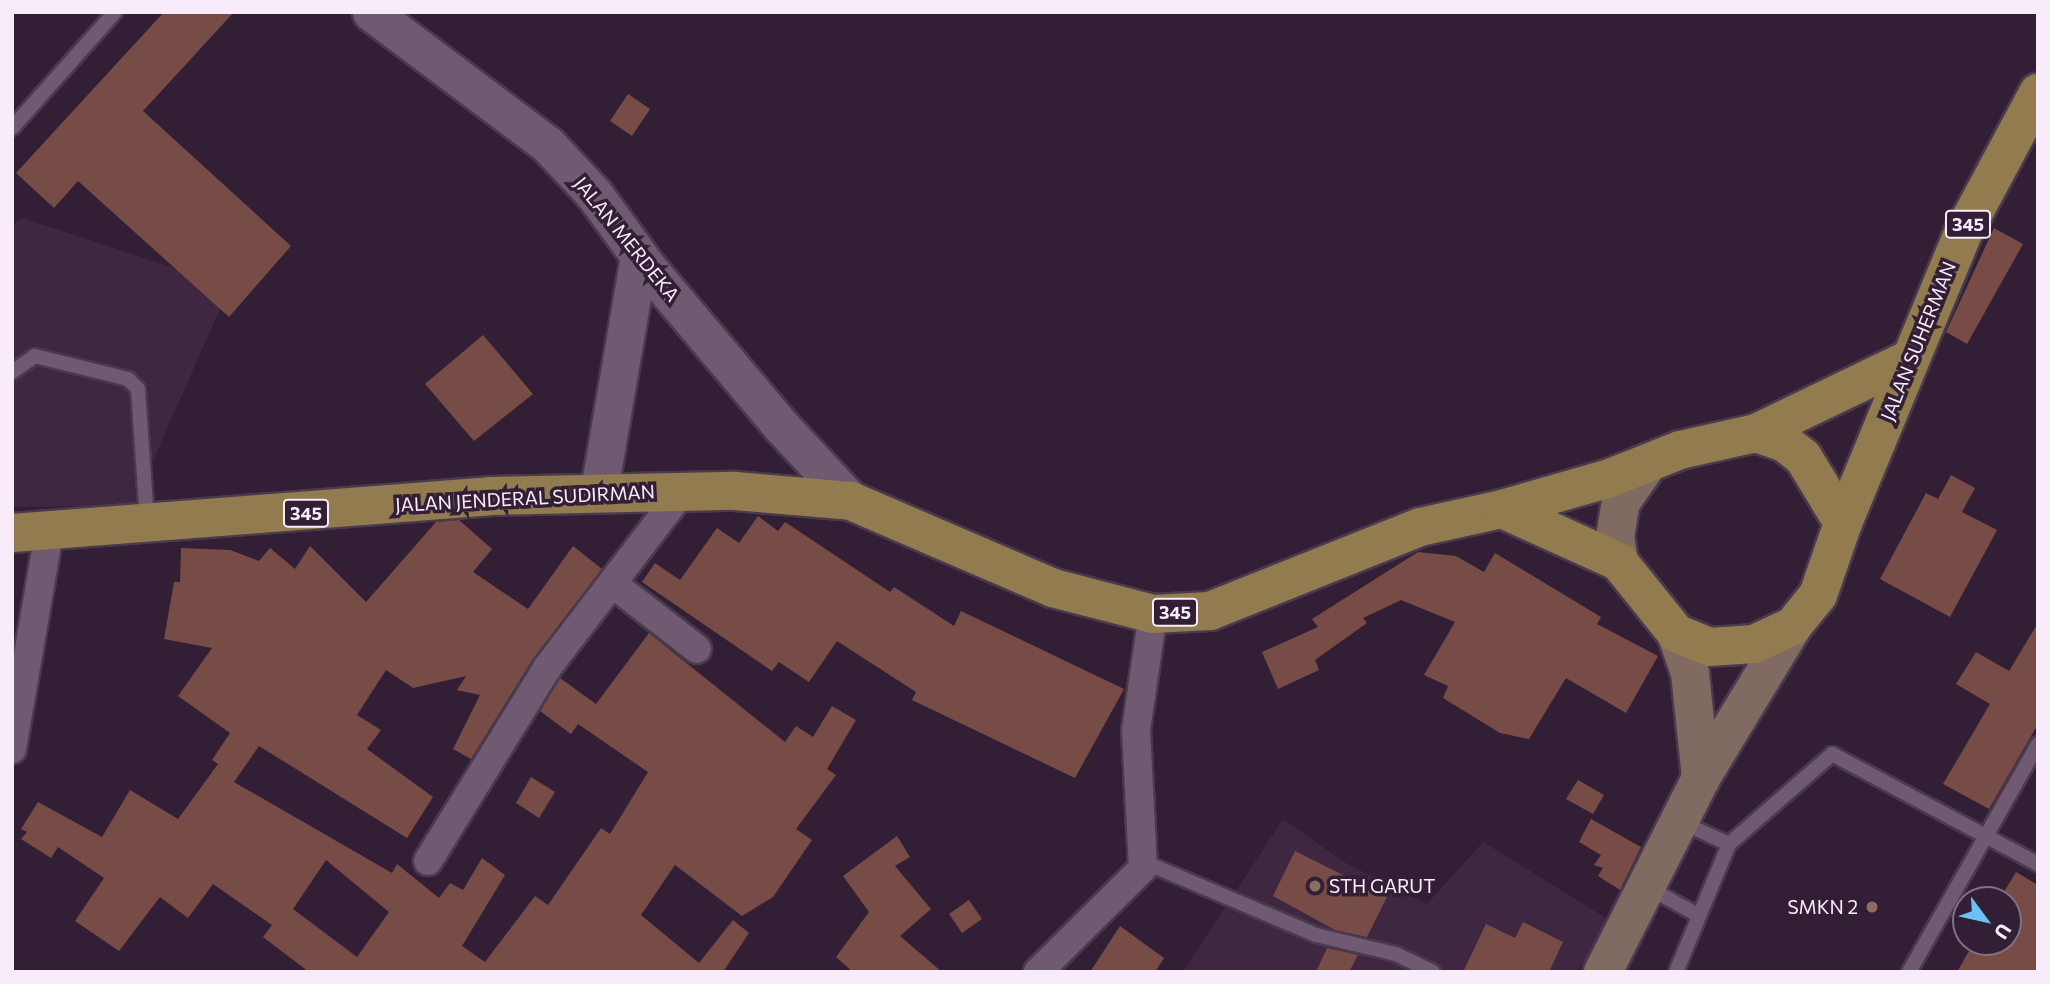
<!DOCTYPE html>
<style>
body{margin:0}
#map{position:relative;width:2050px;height:984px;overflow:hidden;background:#321f35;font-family:Commissioner,sans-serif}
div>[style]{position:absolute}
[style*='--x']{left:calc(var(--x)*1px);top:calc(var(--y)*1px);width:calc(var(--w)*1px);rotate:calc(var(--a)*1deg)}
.built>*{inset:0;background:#3f2742}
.building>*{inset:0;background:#774c47}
.roads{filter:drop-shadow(2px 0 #4a3a4d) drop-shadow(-2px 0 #4a3a4d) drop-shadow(0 2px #4a3a4d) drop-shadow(0 -2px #4a3a4d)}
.service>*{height:14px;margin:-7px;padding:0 7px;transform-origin:7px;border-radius:7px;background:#6f5a72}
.minor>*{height:28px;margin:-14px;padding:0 14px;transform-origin:14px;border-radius:14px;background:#6f5a72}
.tertiary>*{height:37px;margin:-18.5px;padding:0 18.5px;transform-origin:18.5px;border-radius:18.5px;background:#6f5a72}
.secondary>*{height:38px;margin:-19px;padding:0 19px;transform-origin:19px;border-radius:19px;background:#806a61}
.primary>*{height:38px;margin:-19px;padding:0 19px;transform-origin:19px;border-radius:19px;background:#917b4f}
.dots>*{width:19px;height:19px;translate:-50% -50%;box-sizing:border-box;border:4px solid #321f35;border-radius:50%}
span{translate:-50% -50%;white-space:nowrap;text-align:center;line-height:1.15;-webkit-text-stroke:7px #321f35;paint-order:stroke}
.shield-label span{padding:2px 5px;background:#321f35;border:2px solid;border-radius:5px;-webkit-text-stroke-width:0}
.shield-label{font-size:18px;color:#f9ecfa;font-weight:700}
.street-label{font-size:19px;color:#f9ecfa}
.poi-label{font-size:19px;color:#f9ecfa}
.left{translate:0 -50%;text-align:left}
.right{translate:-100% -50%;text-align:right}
.frame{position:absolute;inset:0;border:14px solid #f9ecfa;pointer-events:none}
.north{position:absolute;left:1952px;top:886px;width:70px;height:70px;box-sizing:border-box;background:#321f35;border:2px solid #827184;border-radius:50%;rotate:123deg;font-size:19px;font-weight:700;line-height:28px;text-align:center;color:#f9ecfa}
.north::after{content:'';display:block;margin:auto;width:24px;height:32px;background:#6ec2f3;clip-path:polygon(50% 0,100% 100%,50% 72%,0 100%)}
</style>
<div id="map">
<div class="built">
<div style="clip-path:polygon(22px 218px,193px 274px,223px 302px,133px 506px,12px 507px,12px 226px)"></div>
<div style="clip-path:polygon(1283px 819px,1344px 862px,1427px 904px,1483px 842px,1614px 923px,1576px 972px,1183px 972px)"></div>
</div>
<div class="building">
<div style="clip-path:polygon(164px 12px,234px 12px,143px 111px,291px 246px,229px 317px,78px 181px,54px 208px,16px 173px)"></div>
<div style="clip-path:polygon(628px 94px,650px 109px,632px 136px,610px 121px)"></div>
<div style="clip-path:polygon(1994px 228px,2023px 244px,1967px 344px,1946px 332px)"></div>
<div style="clip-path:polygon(483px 335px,533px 394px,474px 441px,425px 384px)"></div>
<div style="clip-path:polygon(1951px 475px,1975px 488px,1962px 512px,1997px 530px,1950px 617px,1880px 579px,1926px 493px,1938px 499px)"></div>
<div style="clip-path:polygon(758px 516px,778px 531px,785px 522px,890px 592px,894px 587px,954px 626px,961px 611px,1124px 689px,1075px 778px,912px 700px,916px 692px,837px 641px,809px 682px,779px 662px,772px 671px,642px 582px,655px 563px,680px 580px,717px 528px,739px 543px)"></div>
<div style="clip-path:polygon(evenodd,459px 520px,492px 549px,473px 572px,528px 609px,573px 546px,602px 569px,533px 659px,471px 759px,453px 749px,480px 695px,457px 690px,466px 676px,413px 688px,386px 670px,357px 715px,381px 730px,367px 749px,433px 797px,407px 838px,259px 746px,234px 782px,392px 873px,397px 864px,439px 898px,450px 883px,463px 890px,482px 858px,505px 875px,462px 946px,485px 962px,535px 896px,548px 905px,601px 828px,610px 834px,648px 772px,578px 724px,571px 734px,540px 711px,560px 678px,596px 704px,649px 633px,785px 742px,796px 726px,813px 737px,832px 706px,856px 720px,827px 769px,836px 775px,796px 829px,812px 840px,773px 897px,742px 916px,675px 865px,641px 915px,699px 963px,733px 920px,749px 933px,723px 972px,309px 972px,263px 937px,272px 925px,213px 884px,188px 918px,160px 897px,119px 951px,75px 921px,104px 878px,58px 847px,51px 858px,21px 839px,27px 832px,21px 829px,38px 802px,102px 837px,130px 790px,178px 819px,218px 764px,212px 760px,230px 733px,178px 696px,212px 648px,164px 639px,174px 582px,180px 582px,181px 548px,230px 550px,259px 561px,270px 548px,295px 569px,310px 546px,366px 602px,436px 522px,459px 520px,326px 860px,389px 912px,357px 957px,293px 909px,326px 860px)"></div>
<div style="clip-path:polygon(1418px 552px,1456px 556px,1484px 572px,1495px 553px,1601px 617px,1597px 624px,1658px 656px,1626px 713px,1566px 678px,1529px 739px,1500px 733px,1443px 698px,1448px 686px,1424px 675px,1455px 622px,1401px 600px,1363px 618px,1367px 623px,1315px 660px,1319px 670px,1278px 689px,1262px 652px,1318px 627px,1312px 619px)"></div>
<div style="clip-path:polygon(2038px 623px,2038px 724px,1989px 809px,1943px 784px,1990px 704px,1956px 684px,1976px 652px,2009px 671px)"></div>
<div style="clip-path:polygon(531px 777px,555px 792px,539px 818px,516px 803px)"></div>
<div style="clip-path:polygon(1578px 780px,1604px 795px,1593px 814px,1566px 799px)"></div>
<div style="clip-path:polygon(1591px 819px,1641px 847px,1620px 890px,1598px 876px,1603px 868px,1594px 865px,1601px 855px,1579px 842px)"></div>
<div style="clip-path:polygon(897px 836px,910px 857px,895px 866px,931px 909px,900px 936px,942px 972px,853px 972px,836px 957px,869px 912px,843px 876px)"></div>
<div style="clip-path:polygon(1295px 851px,1387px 897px,1367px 937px,1335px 930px,1273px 896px)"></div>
<div style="clip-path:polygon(2016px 872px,2038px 885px,2038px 972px,1957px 972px,1974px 942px,2008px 942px,2008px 900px,1999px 900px)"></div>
<div style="clip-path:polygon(969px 900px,982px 919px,962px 933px,949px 914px)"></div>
<div style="clip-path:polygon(1523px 922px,1563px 942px,1549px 972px,1463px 972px,1486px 924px,1515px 938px)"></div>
<div style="clip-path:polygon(1120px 926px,1164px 958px,1155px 972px,1090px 972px)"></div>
<div style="clip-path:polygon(1327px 948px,1358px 955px,1349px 972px,1316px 972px)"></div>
</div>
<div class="roads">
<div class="service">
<div style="--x:12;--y:128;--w:155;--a:-48.4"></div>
<div style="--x:12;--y:372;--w:28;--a:-35"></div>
<div style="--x:35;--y:356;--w:96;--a:13.9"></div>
<div style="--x:128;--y:379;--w:14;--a:45"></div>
<div style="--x:138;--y:389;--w:131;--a:86.1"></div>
<div style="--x:1681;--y:822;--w:53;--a:24.6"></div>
<div style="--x:1144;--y:862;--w:187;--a:23"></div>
<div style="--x:1316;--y:935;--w:82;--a:13.4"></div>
<div style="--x:1396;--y:954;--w:41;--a:25.9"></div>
<div style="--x:1649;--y:888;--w:54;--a:29"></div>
<div style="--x:1676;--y:972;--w:139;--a:-67.5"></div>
<div style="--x:1729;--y:844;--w:137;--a:-41.1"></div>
<div style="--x:1832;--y:754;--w:234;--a:28.1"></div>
<div style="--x:1909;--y:972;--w:262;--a:-60.5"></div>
</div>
<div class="minor">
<div style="--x:613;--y:584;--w:106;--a:37.7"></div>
<div style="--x:12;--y:749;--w:220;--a:-80.3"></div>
<div style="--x:428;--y:861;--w:227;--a:-58.3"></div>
<div style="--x:547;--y:668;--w:224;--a:-52.6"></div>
<div style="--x:1038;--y:972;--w:148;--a:-44.7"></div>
<div style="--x:1143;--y:868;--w:138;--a:-92.9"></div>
<div style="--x:1136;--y:730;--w:117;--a:-81.7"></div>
</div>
<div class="tertiary">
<div style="--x:371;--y:12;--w:221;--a:36.9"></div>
<div style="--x:548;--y:145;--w:67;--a:46.8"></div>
<div style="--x:594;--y:194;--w:92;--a:53.9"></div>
<div style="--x:648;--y:268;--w:207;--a:49.9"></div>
<div style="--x:781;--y:426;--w:103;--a:47"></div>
<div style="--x:599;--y:490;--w:237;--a:-80.3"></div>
</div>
<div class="secondary">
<div style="--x:1619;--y:562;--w:24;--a:-99"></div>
<div style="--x:1615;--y:538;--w:36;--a:-81"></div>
<div style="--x:1621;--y:502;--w:45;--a:-54.9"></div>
<div style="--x:1676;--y:633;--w:42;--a:70.7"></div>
<div style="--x:1690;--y:673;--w:106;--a:84"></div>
<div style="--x:1603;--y:972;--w:217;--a:-63.2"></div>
<div style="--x:1701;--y:778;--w:178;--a:-58.8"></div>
</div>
<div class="primary">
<div style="--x:1756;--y:433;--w:169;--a:-25.7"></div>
<div style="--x:1843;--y:523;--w:316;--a:-67.5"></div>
<div style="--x:1964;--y:231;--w:157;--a:-61.8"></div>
<div style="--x:12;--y:533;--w:479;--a:-4.4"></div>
<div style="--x:490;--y:496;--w:245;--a:-1.2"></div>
<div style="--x:735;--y:491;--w:116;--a:4.9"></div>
<div style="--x:851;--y:501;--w:220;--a:23.3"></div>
<div style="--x:1053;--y:588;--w:103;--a:14.6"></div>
<div style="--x:1153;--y:614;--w:57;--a:-3"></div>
<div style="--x:1210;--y:611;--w:226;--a:-21.8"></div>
<div style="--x:1420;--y:527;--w:84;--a:-12.4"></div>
<div style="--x:1502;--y:509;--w:112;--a:-16"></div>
<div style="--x:1610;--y:478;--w:75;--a:-21.8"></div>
<div style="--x:1680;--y:450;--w:78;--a:-12.6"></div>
<div style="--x:1756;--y:433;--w:31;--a:19"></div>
<div style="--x:1785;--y:443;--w:23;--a:38"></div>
<div style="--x:1803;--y:457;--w:77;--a:58.8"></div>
<div style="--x:1843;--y:523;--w:76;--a:109.1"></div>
<div style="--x:1818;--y:595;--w:40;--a:129"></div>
<div style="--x:1793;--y:626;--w:43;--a:155.2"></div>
<div style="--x:1754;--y:644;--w:44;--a:176.1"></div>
<div style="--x:1710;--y:647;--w:37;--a:-158"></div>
<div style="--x:1676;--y:633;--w:91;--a:-128.8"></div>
<div style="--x:1619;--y:562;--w:128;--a:-155.6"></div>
</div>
</div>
<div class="dots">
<div style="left:1315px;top:886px;background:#8d6e63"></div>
<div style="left:1872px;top:907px;background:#8d6e63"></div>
</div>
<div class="shield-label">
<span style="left:1968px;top:224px">345</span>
<span style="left:306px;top:513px">345</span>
<span style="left:1175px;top:612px">345</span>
</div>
<div class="street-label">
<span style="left:627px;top:239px;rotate:51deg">JALAN MERDEKA</span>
<span style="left:1918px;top:341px;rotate:-68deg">JALAN SUHERMAN</span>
<span style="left:525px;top:498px;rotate:-3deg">JALAN JENDERAL SUDIRMAN</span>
</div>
<div class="poi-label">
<span class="left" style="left:1329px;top:886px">STH GARUT</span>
<span class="right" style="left:1858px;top:907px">SMKN 2</span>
</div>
<div class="frame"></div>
<div class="north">U</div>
</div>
